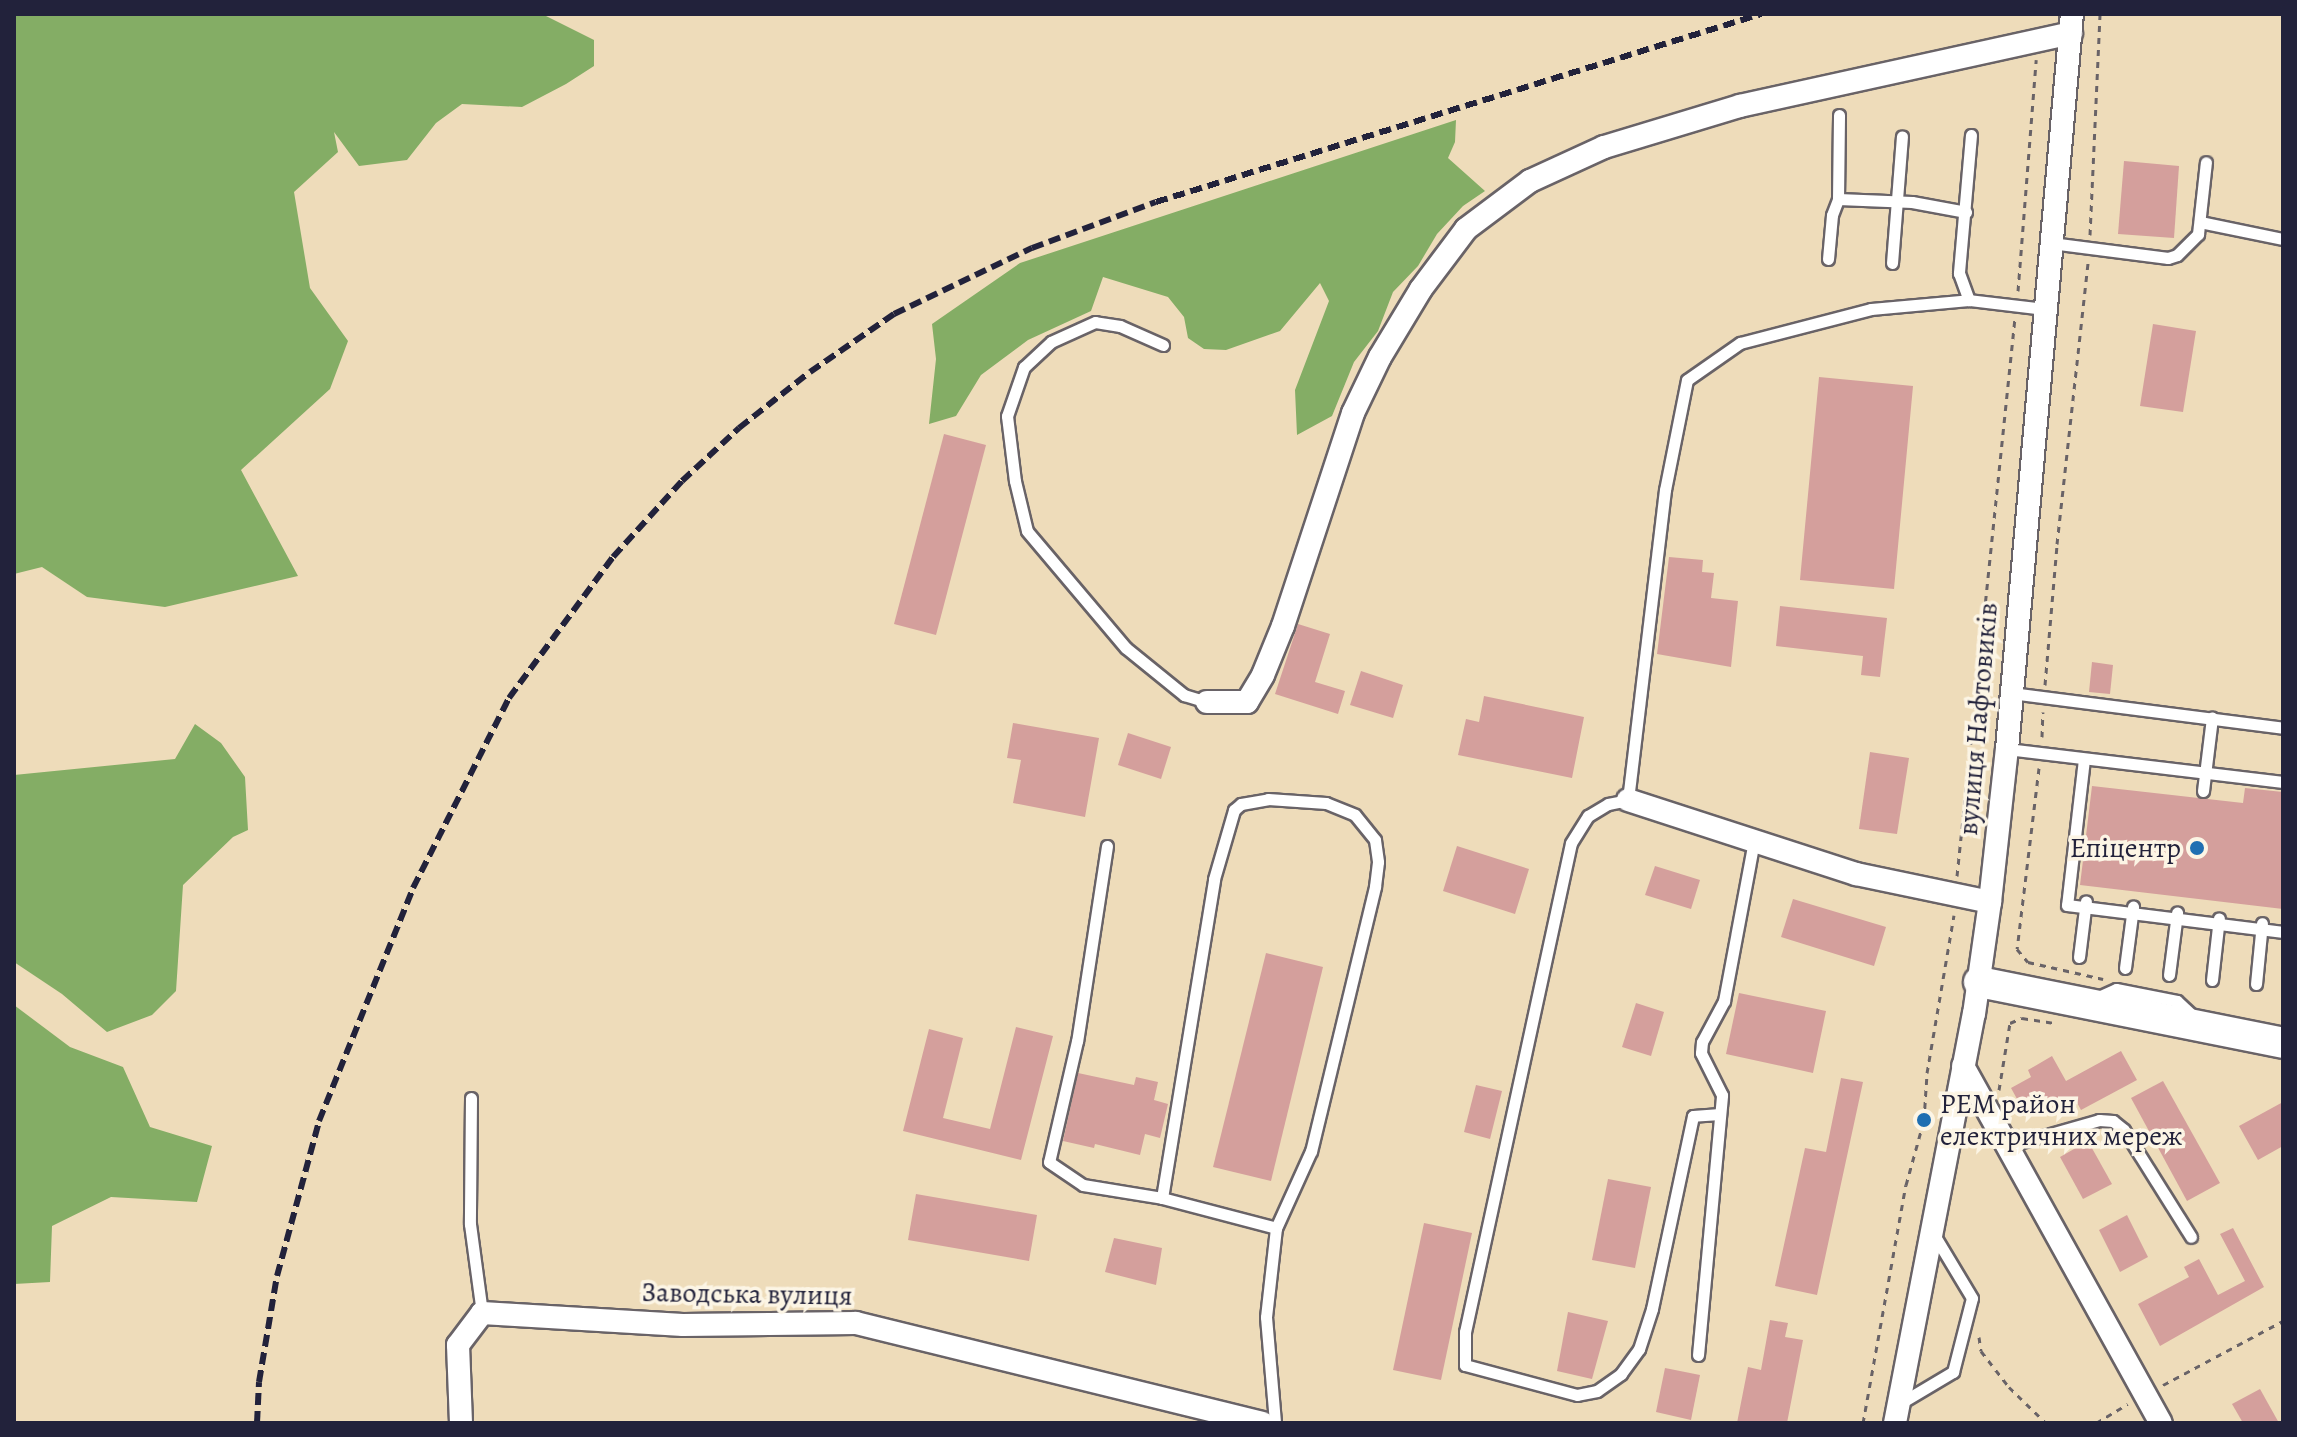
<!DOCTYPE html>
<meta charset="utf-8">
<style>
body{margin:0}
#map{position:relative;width:2297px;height:1437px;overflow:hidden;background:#eedcba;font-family:Alegreya,serif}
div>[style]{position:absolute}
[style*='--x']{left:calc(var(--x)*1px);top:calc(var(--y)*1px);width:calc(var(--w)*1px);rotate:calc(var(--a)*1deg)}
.forest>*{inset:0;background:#84ad65}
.building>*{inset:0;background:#d49f9c}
.path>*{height:3px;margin-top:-1.5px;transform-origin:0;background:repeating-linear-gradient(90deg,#696367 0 6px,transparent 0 12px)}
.roads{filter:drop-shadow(2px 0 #696367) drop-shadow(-2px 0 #696367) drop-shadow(0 2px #696367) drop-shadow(0 -2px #696367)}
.service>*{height:11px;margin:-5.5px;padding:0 5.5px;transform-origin:5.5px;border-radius:5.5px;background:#fff}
.minor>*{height:22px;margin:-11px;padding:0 11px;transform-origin:11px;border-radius:11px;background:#fff}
.secondary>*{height:30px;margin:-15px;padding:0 15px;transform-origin:15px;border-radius:15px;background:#fff}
.rail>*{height:6px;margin-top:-3px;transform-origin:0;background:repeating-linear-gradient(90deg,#22223b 0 12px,transparent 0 18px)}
.dots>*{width:22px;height:22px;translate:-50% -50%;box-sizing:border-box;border:4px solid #fcf5e5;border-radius:50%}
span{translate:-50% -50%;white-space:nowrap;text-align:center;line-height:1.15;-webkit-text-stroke:7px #fcf5e5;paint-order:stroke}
.street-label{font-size:28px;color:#22223b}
.poi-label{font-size:28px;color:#22223b}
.right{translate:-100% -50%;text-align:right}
.left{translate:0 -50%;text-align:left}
.frame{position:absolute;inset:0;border:16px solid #22223b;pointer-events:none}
</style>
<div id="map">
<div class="forest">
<div style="clip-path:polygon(14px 14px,542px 14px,594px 40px,594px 66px,566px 84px,522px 107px,462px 104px,436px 123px,407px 160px,359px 166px,334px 132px,338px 152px,294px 192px,310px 288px,348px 341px,330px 389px,241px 470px,298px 576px,165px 607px,87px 597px,42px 567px,14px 574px)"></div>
<div style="clip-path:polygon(1456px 120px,1455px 142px,1448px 158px,1485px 191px,1463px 206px,1437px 234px,1418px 266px,1393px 292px,1378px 331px,1354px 362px,1332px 416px,1297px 435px,1295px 390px,1329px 301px,1320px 283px,1280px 331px,1226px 350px,1204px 349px,1188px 338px,1184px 317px,1168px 297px,1103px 277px,1091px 311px,1028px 340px,981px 375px,956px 416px,929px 424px,936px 359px,932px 324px,1020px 263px)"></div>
<div style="clip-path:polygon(195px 724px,221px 743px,245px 777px,248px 830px,233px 837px,183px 885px,176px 991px,152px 1015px,107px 1032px,62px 994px,14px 962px,14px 775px,175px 759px)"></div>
<div style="clip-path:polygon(14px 1005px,70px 1047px,123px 1067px,150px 1127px,212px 1146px,197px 1202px,111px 1197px,52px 1226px,50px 1282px,14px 1284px)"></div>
</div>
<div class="building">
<div style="clip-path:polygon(2124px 161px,2179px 166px,2174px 238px,2118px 234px)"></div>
<div style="clip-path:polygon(2153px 324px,2196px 331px,2183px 412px,2140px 406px)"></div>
<div style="clip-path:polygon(1819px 377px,1913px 386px,1894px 589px,1800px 580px)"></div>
<div style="clip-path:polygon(944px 434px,986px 445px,936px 635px,894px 624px)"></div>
<div style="clip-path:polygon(1669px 557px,1703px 560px,1702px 572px,1714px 573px,1711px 598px,1738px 601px,1731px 667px,1657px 654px)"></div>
<div style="clip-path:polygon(1780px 606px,1887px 618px,1880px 677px,1861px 675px,1863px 656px,1776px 646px)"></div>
<div style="clip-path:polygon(1298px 624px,1330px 634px,1315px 682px,1345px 691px,1338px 714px,1275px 694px)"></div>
<div style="clip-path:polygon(2092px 662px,2113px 665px,2110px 694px,2089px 692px)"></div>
<div style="clip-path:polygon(1361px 671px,1403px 685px,1393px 718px,1350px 705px)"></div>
<div style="clip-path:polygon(1484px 696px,1584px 717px,1572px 778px,1458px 755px,1466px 719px,1479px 722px)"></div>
<div style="clip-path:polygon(1013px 723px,1099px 738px,1085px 817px,1013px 803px,1021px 760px,1007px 758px)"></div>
<div style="clip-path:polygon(1128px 733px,1171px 747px,1161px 779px,1118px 765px)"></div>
<div style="clip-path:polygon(1870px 752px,1909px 758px,1897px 834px,1859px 829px)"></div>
<div style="clip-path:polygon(2092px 786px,2243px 803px,2245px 788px,2283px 792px,2283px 909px,2080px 885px)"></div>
<div style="clip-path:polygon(1457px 846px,1529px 869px,1515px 914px,1443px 891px)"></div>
<div style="clip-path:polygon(1655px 866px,1700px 880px,1691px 909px,1645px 895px)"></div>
<div style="clip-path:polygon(1793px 899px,1886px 927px,1874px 966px,1781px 937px)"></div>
<div style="clip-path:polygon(1266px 953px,1323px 967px,1271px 1181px,1213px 1167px)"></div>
<div style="clip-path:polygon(1739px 993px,1826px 1011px,1813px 1073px,1726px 1054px)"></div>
<div style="clip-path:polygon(1636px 1003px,1664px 1012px,1651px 1056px,1622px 1047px)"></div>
<div style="clip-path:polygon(1016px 1027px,1053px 1036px,1021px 1160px,903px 1131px,929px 1029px,963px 1038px,943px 1118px,990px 1129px)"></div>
<div style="clip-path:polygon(2121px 1051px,2137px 1080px,2081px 1110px,2075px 1099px,2051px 1112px,2042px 1097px,2022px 1108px,2011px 1088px,2031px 1077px,2028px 1070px,2052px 1056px,2066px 1081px)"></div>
<div style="clip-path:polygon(1078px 1073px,1134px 1085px,1136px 1077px,1158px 1082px,1154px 1100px,1168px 1104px,1160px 1138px,1145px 1134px,1140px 1155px,1095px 1144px,1094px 1148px,1063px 1141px)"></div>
<div style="clip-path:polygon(1841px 1078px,1863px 1082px,1817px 1295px,1775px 1286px,1805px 1148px,1826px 1152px)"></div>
<div style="clip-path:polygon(2163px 1081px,2220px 1183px,2187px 1201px,2131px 1098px)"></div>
<div style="clip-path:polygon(1476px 1085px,1502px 1091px,1490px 1139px,1464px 1132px)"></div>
<div style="clip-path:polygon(2283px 1102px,2283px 1146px,2258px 1160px,2239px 1126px)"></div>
<div style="clip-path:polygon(2088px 1141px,2112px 1184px,2083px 1199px,2060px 1157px)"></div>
<div style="clip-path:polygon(1608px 1179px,1651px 1187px,1635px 1268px,1592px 1260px)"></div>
<div style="clip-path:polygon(916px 1194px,1037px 1215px,1029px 1261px,908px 1240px)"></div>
<div style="clip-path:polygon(2127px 1215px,2148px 1257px,2120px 1272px,2099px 1230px)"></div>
<div style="clip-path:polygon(1424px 1223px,1472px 1233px,1441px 1380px,1393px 1370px)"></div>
<div style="clip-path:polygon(2233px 1228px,2264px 1287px,2160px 1346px,2138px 1304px,2189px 1277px,2184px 1267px,2199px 1259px,2218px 1295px,2245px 1281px,2220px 1234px)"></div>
<div style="clip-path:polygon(1114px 1238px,1162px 1248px,1156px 1285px,1105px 1272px)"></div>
<div style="clip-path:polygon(1568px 1312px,1608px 1321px,1592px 1379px,1557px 1371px)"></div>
<div style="clip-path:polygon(1770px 1320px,1788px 1323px,1785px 1337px,1803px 1340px,1787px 1423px,1737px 1423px,1748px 1367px,1761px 1370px)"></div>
<div style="clip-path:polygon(1665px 1368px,1700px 1375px,1691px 1420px,1656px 1412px)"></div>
<div style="clip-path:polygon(2260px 1389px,2279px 1423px,2243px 1423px,2232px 1404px)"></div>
</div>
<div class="path">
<div style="--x:2090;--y:235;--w:221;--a:-87.4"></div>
<div style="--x:2018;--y:291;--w:232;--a:-85.5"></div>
<div style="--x:2045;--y:685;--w:142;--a:-85.1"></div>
<div style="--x:2057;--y:544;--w:283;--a:-83.7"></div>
<div style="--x:2042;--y:737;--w:25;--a:-88"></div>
<div style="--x:2039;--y:768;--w:182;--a:96.9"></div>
<div style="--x:2017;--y:949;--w:17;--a:50"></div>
<div style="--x:2028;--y:962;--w:77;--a:12.8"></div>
<div style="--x:1957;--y:876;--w:561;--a:-84.07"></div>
<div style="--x:1999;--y:1090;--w:68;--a:-80.7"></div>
<div style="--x:2010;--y:1023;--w:13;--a:-23"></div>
<div style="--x:2022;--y:1018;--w:31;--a:9"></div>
<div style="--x:1979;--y:1337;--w:14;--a:82"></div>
<div style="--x:1981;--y:1351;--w:46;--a:52.1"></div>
<div style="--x:2009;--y:1387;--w:52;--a:44.2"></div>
<div style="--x:2163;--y:1385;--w:136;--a:-28.1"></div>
<div style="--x:1863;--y:1423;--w:242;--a:-79.8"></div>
<div style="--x:1906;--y:1185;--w:67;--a:-74.5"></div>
<div style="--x:1924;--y:1120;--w:47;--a:-86.3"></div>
<div style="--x:1927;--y:1073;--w:160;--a:-80.3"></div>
<div style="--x:2096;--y:1423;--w:37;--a:-31"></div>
</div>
<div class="roads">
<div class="service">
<div style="--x:1971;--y:135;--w:139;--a:95"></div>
<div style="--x:1959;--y:273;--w:29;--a:70"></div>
<div style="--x:1969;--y:300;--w:77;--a:6.8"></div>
<div style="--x:1838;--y:199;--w:74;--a:2.3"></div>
<div style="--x:1912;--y:202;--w:55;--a:10.5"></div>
<div style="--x:2200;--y:222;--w:85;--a:11.6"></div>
<div style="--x:2051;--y:243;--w:118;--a:7.3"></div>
<div style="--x:2168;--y:258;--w:9;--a:-18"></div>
<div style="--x:2177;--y:255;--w:30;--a:-45"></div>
<div style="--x:2198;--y:234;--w:72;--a:-83.7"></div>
<div style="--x:1828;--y:259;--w:44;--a:-84.8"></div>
<div style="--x:1832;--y:215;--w:17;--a:-69"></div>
<div style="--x:1838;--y:199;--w:84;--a:-89.3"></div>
<div style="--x:1892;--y:263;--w:127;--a:-85.5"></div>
<div style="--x:1163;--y:345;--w:47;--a:-156.2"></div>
<div style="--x:1120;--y:326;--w:25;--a:-171"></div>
<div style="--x:1095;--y:322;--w:48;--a:155.6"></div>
<div style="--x:1051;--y:342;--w:37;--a:137"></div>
<div style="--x:1024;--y:367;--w:52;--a:109.1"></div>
<div style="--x:1007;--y:416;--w:65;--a:83"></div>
<div style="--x:1015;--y:481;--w:51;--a:76.5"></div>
<div style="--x:1027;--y:531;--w:153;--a:49.8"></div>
<div style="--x:1126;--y:648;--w:75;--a:39"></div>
<div style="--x:1184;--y:695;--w:24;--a:17"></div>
<div style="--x:2011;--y:693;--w:274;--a:7.3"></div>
<div style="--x:2007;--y:749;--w:278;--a:6.8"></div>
<div style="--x:2084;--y:759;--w:147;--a:96.6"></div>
<div style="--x:2067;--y:905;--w:218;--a:7.1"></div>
<div style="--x:2203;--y:791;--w:74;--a:-83"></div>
<div style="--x:1107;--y:846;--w:197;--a:98.7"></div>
<div style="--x:1077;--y:1041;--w:124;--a:103"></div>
<div style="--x:1049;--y:1162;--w:41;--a:34.1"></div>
<div style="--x:1083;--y:1185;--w:80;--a:9.3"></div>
<div style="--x:1162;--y:1198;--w:118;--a:14.7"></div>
<div style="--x:2079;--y:957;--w:56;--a:-82.9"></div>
<div style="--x:2125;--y:968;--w:62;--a:-82.5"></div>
<div style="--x:2169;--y:975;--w:63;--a:-82.6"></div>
<div style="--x:2212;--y:980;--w:62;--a:-83.6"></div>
<div style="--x:2256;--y:984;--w:61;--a:-84.4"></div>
<div style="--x:2096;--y:998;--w:22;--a:-24"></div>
<div style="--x:2116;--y:989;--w:62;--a:11.1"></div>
<div style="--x:2177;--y:1001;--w:22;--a:43"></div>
<div style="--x:471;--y:1098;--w:126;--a:90.5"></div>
<div style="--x:470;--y:1224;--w:90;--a:82.3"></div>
<div style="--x:1720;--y:1114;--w:27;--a:176"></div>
<div style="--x:1693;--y:1116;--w:197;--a:102"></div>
<div style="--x:1652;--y:1309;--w:42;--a:108"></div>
<div style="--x:1639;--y:1349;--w:31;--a:126"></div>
<div style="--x:1621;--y:1374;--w:29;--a:145"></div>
<div style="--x:1597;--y:1391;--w:20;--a:169"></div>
<div style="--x:1577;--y:1395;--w:116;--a:-165"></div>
<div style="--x:1465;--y:1365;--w:33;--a:-90"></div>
<div style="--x:1465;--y:1332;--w:500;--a:-77.77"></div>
<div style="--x:1571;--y:843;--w:32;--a:-58"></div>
<div style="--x:1588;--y:816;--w:23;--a:-31"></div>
<div style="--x:1608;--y:804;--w:20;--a:-11"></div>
<div style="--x:1628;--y:800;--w:312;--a:-83.2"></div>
<div style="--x:1665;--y:490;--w:112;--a:-78.7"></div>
<div style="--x:1687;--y:380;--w:65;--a:-34.9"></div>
<div style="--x:1740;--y:343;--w:135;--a:-14.5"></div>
<div style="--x:1871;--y:309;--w:98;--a:-5.2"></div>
<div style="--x:2008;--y:1146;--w:95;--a:-15.9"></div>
<div style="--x:2099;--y:1120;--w:14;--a:4"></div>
<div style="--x:2113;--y:1121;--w:14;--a:39"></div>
<div style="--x:2124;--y:1130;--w:126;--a:57.9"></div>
<div style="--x:1162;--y:1198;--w:323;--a:-80.7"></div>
<div style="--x:1214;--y:879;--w:72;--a:-73.8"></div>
<div style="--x:1234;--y:810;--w:9;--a:-41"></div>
<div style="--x:1241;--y:804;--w:27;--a:-10"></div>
<div style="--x:1268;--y:799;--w:58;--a:3.9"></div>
<div style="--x:1326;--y:803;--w:31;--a:22"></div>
<div style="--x:1355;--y:815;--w:32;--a:51"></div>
<div style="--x:1375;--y:840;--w:22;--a:82"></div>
<div style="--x:1378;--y:862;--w:25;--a:97"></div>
<div style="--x:1375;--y:887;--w:272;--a:103.6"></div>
<div style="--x:1311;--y:1151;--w:85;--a:114.4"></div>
<div style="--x:1276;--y:1228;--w:90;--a:96.4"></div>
<div style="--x:1266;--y:1317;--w:106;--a:85.1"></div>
<div style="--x:1698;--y:1355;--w:261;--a:-84.7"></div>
<div style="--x:1722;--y:1095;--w:47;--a:-116.6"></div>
<div style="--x:1701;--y:1053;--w:11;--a:-85"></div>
<div style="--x:1702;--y:1042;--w:47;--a:-61.8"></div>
<div style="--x:1724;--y:1001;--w:163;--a:-79.4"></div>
<div style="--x:1899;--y:1404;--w:63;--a:-30.7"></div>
<div style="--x:1953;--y:1372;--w:76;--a:-75.6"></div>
<div style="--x:1972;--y:1298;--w:76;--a:-121"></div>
</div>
<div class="minor">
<div style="--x:1207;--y:702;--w:40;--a:0"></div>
<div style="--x:1247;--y:702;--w:31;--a:-59"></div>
<div style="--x:1263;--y:675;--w:53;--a:-67.8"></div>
<div style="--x:1283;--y:626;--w:224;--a:-71.8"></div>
<div style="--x:1353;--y:413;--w:62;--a:-64.3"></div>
<div style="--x:1380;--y:357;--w:79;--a:-58.9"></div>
<div style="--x:1421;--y:289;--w:75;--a:-53.1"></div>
<div style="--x:1466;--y:229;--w:80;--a:-36.9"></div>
<div style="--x:1530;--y:181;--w:81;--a:-24.7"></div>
<div style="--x:1604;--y:147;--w:142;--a:-16.8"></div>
<div style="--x:1740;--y:106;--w:339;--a:-12.4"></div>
<div style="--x:1628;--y:800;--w:240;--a:18"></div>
<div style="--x:1856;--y:874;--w:137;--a:11.8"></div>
<div style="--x:1963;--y:1066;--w:408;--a:61"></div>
<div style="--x:461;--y:1423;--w:78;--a:-92.2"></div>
<div style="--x:458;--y:1345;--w:40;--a:-53"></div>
<div style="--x:482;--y:1313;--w:201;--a:3.4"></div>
<div style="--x:683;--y:1325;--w:173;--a:-0.7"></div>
<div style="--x:856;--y:1323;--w:418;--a:13.8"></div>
<div style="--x:1895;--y:1423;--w:417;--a:-79.1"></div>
<div style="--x:1974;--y:1014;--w:113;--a:-81.9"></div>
<div style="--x:1990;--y:902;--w:154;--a:-83.7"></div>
<div style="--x:2007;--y:749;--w:738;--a:-84.95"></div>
</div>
<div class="secondary">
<div style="--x:1979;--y:982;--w:310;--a:11.3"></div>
</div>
</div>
<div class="rail">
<div style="--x:257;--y:1423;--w:41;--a:-87.2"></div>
<div style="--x:259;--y:1382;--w:108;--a:-80.4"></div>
<div style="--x:277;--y:1276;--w:161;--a:-74.8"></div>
<div style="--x:319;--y:1121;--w:251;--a:-68"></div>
<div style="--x:413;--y:888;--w:213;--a:-63.2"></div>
<div style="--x:509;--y:698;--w:175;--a:-53.6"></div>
<div style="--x:613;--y:557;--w:103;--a:-47.8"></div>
<div style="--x:682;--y:481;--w:78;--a:-42.9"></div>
<div style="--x:739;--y:428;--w:90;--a:-38.3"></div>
<div style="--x:810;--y:372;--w:102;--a:-34.6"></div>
<div style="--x:894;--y:314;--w:153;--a:-25.6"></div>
<div style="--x:1032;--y:248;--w:132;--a:-20.4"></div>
<div style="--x:1156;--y:202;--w:634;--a:-17.26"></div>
</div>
<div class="dots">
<div style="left:2197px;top:848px;background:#1f6fb2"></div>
<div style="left:1924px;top:1120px;background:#1f6fb2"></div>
</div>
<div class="street-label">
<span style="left:1978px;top:719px;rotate:-85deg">вулиця Нафтовиків</span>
<span style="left:747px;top:1294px;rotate:1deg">Заводська вулиця</span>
</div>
<div class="poi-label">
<span class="right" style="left:2181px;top:848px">Епіцентр</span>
<span class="left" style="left:1940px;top:1120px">РЕМ район<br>електричних мереж</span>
</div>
<div class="frame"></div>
</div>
